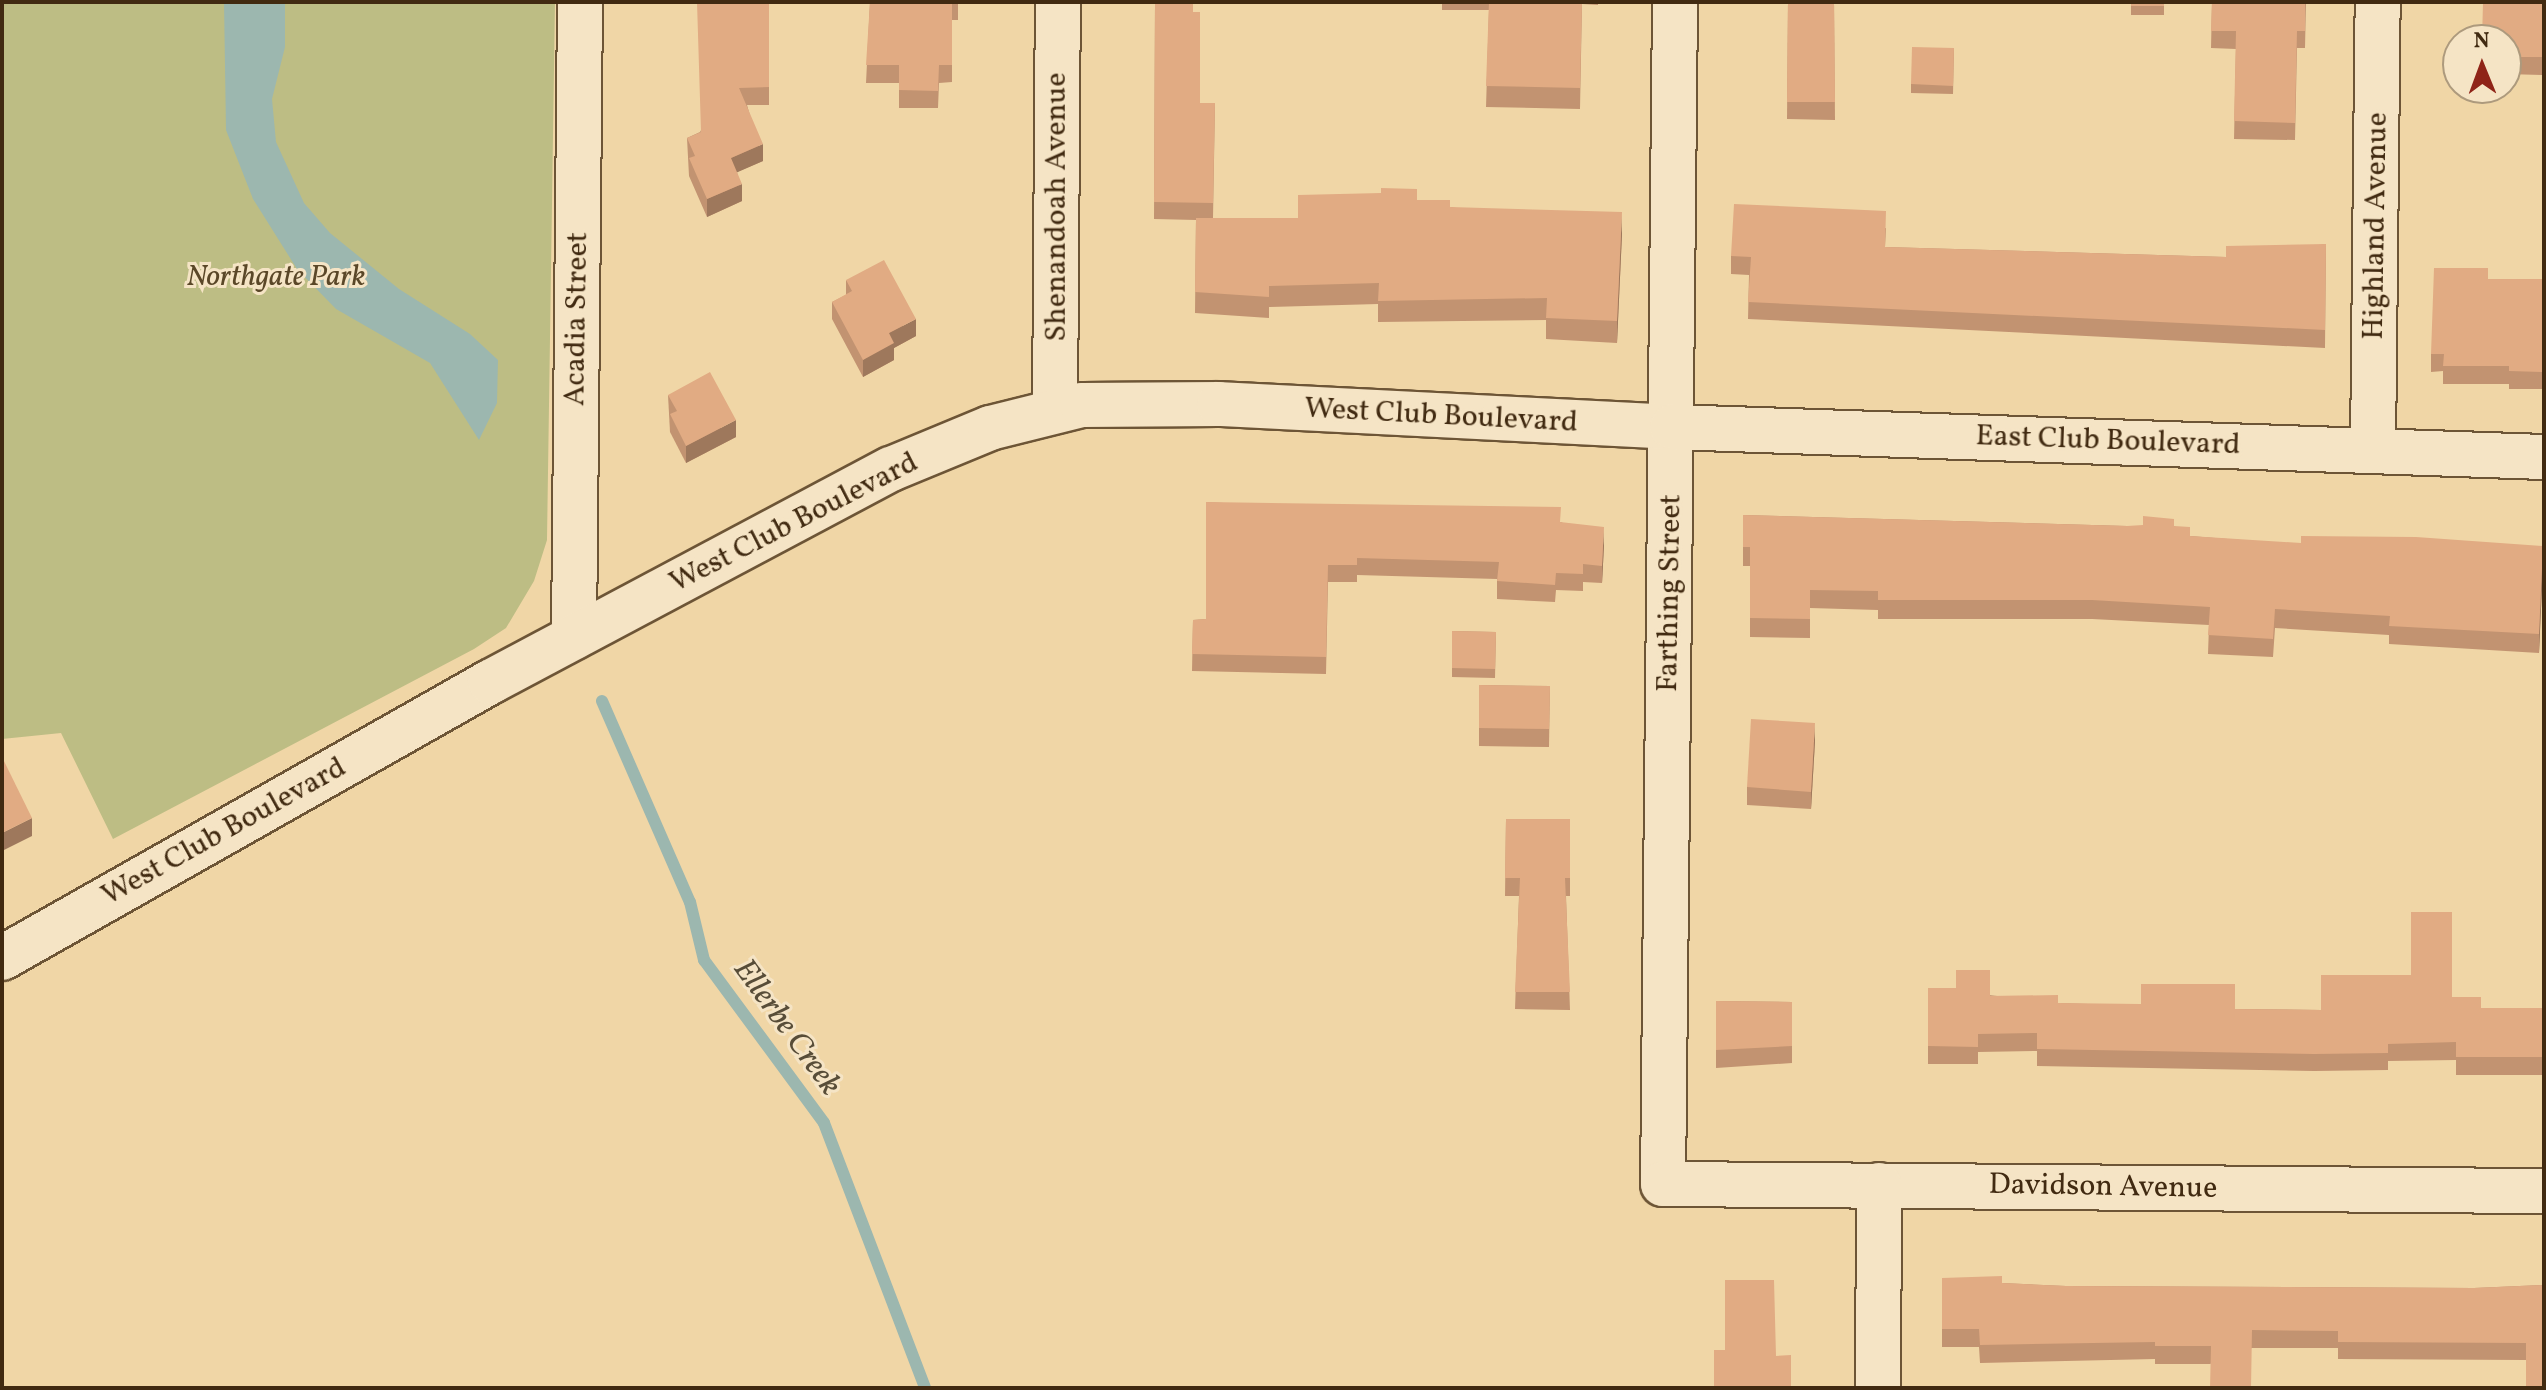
<!DOCTYPE html>
<style>
body{margin:0}
#map{position:relative;width:2546px;height:1390px;overflow:hidden;background:#f0d6a6;font-family:Vollkorn,serif}
div>[style]{position:absolute}
[style*='--x']{left:calc(var(--x)*1px);top:calc(var(--y)*1px);width:calc(var(--w)*1px);rotate:calc(var(--a)*1deg)}
.green>*{inset:0;background:#bdbd84}
.water>*{inset:0;background:#9cb7af}
.stream>*{height:12px;margin:-6px;padding:0 6px;transform-origin:6px;border-radius:6px;background:#9cb7af}
.roads{filter:drop-shadow(2px 0 #6d5536) drop-shadow(-2px 0 #6d5536) drop-shadow(0 2px #6d5536) drop-shadow(0 -2px #6d5536)}
.minor>*{height:44px;margin:-22px;padding:0 22px;transform-origin:22px;border-radius:22px;background:#f5e4c5}
.wall>*{inset:0;background:#c29371}
.shaded-wall>*{inset:0;background:#9e785c}
.building>*{inset:0;background:#e1ab83}
span{translate:-50% -50%;white-space:nowrap;text-align:center;line-height:1.15;-webkit-text-stroke:6px #f5e4c5;paint-order:stroke}
.street-label{font-size:30px;color:#412a11}
.park-label{font-size:30px;color:#5a4728;font-style:italic}
.water-label{font-size:32px;color:#584d38;font-style:italic}
.frame{position:absolute;inset:0;border:4px solid #412a11;pointer-events:none}
.north{position:absolute;left:2442px;top:24px;width:80px;height:80px;box-sizing:border-box;background:#f5e4c5;border:2px solid #ad9a7d;border-radius:50%;rotate:359deg;font-size:22px;font-weight:700;line-height:32px;text-align:center;color:#412a11}
.north::after{content:'';display:block;margin:auto;width:28px;height:36px;background:#8f2418;clip-path:polygon(50% 0,100% 100%,50% 72%,0 100%)}
</style>
<div id="map">
<div class="green">
<div style="clip-path:polygon(2px 2px,555px 2px,547px 540px,534px 581px,506px 628px,474px 649px,113px 839px,61px 733px,2px 739px)"></div>
</div>
<div class="water">
<div style="clip-path:polygon(224px 2px,285px 2px,285px 47px,272px 99px,276px 142px,304px 203px,330px 233px,399px 289px,470px 334px,498px 360px,497px 403px,479px 440px,430px 363px,336px 309px,297px 269px,253px 199px,226px 130px)"></div>
</div>
<div class="stream">
<div style="--x:602;--y:701;--w:219;--a:66.4"></div>
<div style="--x:690;--y:902;--w:60;--a:76.4"></div>
<div style="--x:704;--y:960;--w:202;--a:53.6"></div>
<div style="--x:824;--y:1123;--w:284;--a:69.1"></div>
</div>
<div class="roads">
<div class="minor">
<div style="--x:1675;--y:2;--w:1182;--a:90.58"></div>
<div style="--x:1663;--y:1184;--w:881;--a:0.46"></div>
<div style="--x:1055;--y:411;--w:409;--a:-89.6"></div>
<div style="--x:2373;--y:449;--w:447;--a:-89.4"></div>
<div style="--x:574;--y:637;--w:635;--a:-89.46"></div>
<div style="--x:2;--y:958;--w:561;--a:-29.49"></div>
<div style="--x:490;--y:682;--w:454;--a:-28"></div>
<div style="--x:891;--y:469;--w:107;--a:-22.5"></div>
<div style="--x:990;--y:428;--w:95;--a:-14"></div>
<div style="--x:1082;--y:405;--w:137;--a:-0.4"></div>
<div style="--x:1219;--y:404;--w:454;--a:2.9"></div>
<div style="--x:1672;--y:427;--w:873;--a:1.97"></div>
<div style="--x:1878;--y:1388;--w:203;--a:-89.7"></div>
</div>
</div>
<div class="wall">
<div style="clip-path:polygon(769px 2px,769px 105px,747px 105px,763px 161px,737px 172px,742px 201px,707px 217px,689px 176px,687px 138px,700px 132px)"></div>
<div style="clip-path:polygon(870px 2px,958px 2px,958px 20px,952px 20px,952px 82px,939px 83px,938px 108px,899px 108px,899px 83px,866px 83px)"></div>
<div style="clip-path:polygon(1155px 2px,1193px 12px,1200px 103px,1215px 103px,1213px 218px,1298px 218px,1417px 200px,1450px 207px,1622px 234px,1617px 343px,1546px 339px,1546px 320px,1378px 322px,1378px 304px,1269px 307px,1269px 318px,1195px 313px,1196px 220px,1154px 219px)"></div>
<div style="clip-path:polygon(1442px 2px,1598px 2px,1598px 5px,1582px 4px,1580px 109px,1486px 107px,1489px 10px,1442px 10px)"></div>
<div style="clip-path:polygon(1788px 2px,1834px 2px,1835px 120px,1787px 119px)"></div>
<div style="clip-path:polygon(2131px 2px,2164px 2px,2164px 15px,2131px 15px)"></div>
<div style="clip-path:polygon(2212px 2px,2306px 2px,2305px 48px,2297px 48px,2295px 140px,2234px 139px,2236px 49px,2211px 48px)"></div>
<div style="clip-path:polygon(2544px 2px,2544px 75px,2506px 74px,2506px 40px)"></div>
<div style="clip-path:polygon(1954px 48px,1953px 94px,1911px 93px,1911px 84px)"></div>
<div style="clip-path:polygon(1886px 228px,1885px 247px,2226px 257px,2326px 244px,2325px 348px,1748px 319px,1749px 275px,1731px 274px,1731px 256px)"></div>
<div style="clip-path:polygon(2488px 279px,2544px 279px,2544px 389px,2509px 389px,2509px 384px,2443px 384px,2443px 371px,2431px 372px,2431px 354px)"></div>
<div style="clip-path:polygon(846px 280px,916px 336px,894px 348px,894px 360px,863px 377px,832px 319px,832px 302px,846px 295px)"></div>
<div style="clip-path:polygon(668px 395px,736px 437px,686px 463px,670px 432px)"></div>
<div style="clip-path:polygon(1206px 502px,1561px 522px,1604px 545px,1602px 583px,1583px 582px,1583px 591px,1556px 590px,1555px 602px,1497px 599px,1497px 579px,1357px 575px,1357px 582px,1328px 582px,1326px 674px,1192px 671px,1193px 620px,1206px 619px)"></div>
<div style="clip-path:polygon(1743px 515px,2127px 526px,2174px 526px,2190px 536px,2543px 564px,2539px 653px,2389px 644px,2389px 635px,2275px 628px,2273px 657px,2208px 654px,2209px 625px,2092px 619px,1878px 619px,1878px 610px,1810px 608px,1810px 638px,1750px 637px,1750px 566px,1743px 566px)"></div>
<div style="clip-path:polygon(1452px 631px,1496px 632px,1495px 678px,1452px 677px)"></div>
<div style="clip-path:polygon(1479px 685px,1550px 686px,1549px 747px,1479px 746px)"></div>
<div style="clip-path:polygon(1815px 741px,1811px 809px,1747px 805px,1747px 787px)"></div>
<div style="clip-path:polygon(1506px 819px,1570px 819px,1570px 896px,1566px 896px,1570px 1010px,1515px 1009px,1519px 896px,1505px 896px)"></div>
<div style="clip-path:polygon(1928px 988px,2058px 1003px,2235px 1009px,2321px 1010px,2452px 997px,2481px 1008px,2544px 1008px,2544px 1075px,2456px 1075px,2456px 1060px,2388px 1061px,2388px 1070px,2314px 1071px,2037px 1066px,2037px 1051px,1978px 1052px,1978px 1064px,1928px 1064px)"></div>
<div style="clip-path:polygon(1716px 1001px,1792px 1002px,1792px 1063px,1716px 1068px)"></div>
<div style="clip-path:polygon(1942px 1278px,2002px 1283px,2066px 1286px,2474px 1288px,2544px 1285px,2526px 1360px,2338px 1359px,2338px 1348px,2252px 1348px,2210px 1364px,2155px 1364px,2155px 1359px,1980px 1363px,1979px 1347px,1942px 1347px)"></div>
</div>
<div class="shaded-wall">
<div style="clip-path:polygon(763px 144px,763px 161px,731px 175px,731px 158px)"></div>
<div style="clip-path:polygon(742px 184px,742px 201px,707px 217px,707px 199px)"></div>
<div style="clip-path:polygon(1622px 212px,1622px 234px,1617px 343px,1617px 321px)"></div>
<div style="clip-path:polygon(916px 319px,916px 336px,894px 348px,894px 360px,863px 377px,863px 360px,889px 333px)"></div>
<div style="clip-path:polygon(736px 420px,736px 437px,686px 463px,686px 446px)"></div>
<div style="clip-path:polygon(1604px 527px,1604px 545px,1602px 583px,1602px 566px)"></div>
<div style="clip-path:polygon(2543px 546px,2543px 564px,2539px 653px,2539px 634px)"></div>
<div style="clip-path:polygon(1815px 723px,1815px 741px,1811px 809px,1811px 792px)"></div>
<div style="clip-path:polygon(32px 818px,32px 836px,2px 851px,2px 833px)"></div>
</div>
<div class="building">
<div style="clip-path:polygon(697px 2px,769px 2px,769px 87px,739px 88px,763px 144px,731px 158px,742px 184px,707px 199px,689px 158px,695px 156px,687px 138px,701px 132px)"></div>
<div style="clip-path:polygon(870px 2px,958px 2px,952px 3px,952px 65px,939px 65px,938px 91px,899px 90px,899px 65px,866px 65px)"></div>
<div style="clip-path:polygon(1155px 2px,1193px 2px,1193px 12px,1200px 12px,1200px 103px,1215px 103px,1213px 203px,1154px 202px)"></div>
<div style="clip-path:polygon(1489px 2px,1582px 2px,1580px 88px,1486px 86px)"></div>
<div style="clip-path:polygon(1788px 2px,1834px 2px,1835px 102px,1787px 102px)"></div>
<div style="clip-path:polygon(2131px 2px,2164px 2px,2164px 6px,2131px 6px)"></div>
<div style="clip-path:polygon(2212px 2px,2305px 2px,2305px 31px,2297px 31px,2295px 123px,2234px 121px,2236px 31px,2211px 31px)"></div>
<div style="clip-path:polygon(2483px 2px,2544px 2px,2544px 57px,2506px 57px,2506px 40px,2482px 40px)"></div>
<div style="clip-path:polygon(1912px 47px,1954px 48px,1953px 86px,1911px 84px)"></div>
<div style="clip-path:polygon(1381px 188px,1417px 189px,1417px 200px,1450px 200px,1450px 207px,1622px 212px,1617px 321px,1546px 318px,1547px 298px,1378px 301px,1379px 283px,1269px 286px,1269px 297px,1195px 292px,1196px 218px,1298px 218px,1298px 195px,1381px 193px)"></div>
<div style="clip-path:polygon(1734px 204px,1886px 211px,1885px 247px,2226px 257px,2226px 246px,2326px 244px,2325px 330px,1748px 302px,1751px 257px,1731px 256px)"></div>
<div style="clip-path:polygon(884px 260px,916px 319px,889px 333px,894px 343px,863px 360px,832px 302px,852px 291px,846px 280px)"></div>
<div style="clip-path:polygon(2434px 268px,2488px 268px,2488px 279px,2544px 279px,2544px 372px,2509px 371px,2509px 366px,2443px 366px,2444px 354px,2431px 354px)"></div>
<div style="clip-path:polygon(710px 372px,736px 420px,686px 446px,670px 414px,677px 411px,668px 395px)"></div>
<div style="clip-path:polygon(1206px 502px,1561px 507px,1560px 522px,1604px 527px,1602px 566px,1583px 564px,1583px 574px,1556px 573px,1555px 585px,1497px 581px,1499px 562px,1357px 558px,1357px 565px,1328px 565px,1326px 657px,1192px 654px,1193px 620px,1206px 619px)"></div>
<div style="clip-path:polygon(1743px 515px,2127px 526px,2143px 525px,2143px 516px,2174px 519px,2174px 526px,2190px 527px,2190px 536px,2301px 543px,2301px 536px,2416px 537px,2543px 546px,2539px 634px,2389px 626px,2390px 616px,2275px 609px,2273px 639px,2208px 635px,2210px 607px,2092px 600px,1878px 600px,1878px 591px,1810px 590px,1810px 619px,1750px 618px,1750px 547px,1743px 547px)"></div>
<div style="clip-path:polygon(1452px 631px,1496px 632px,1495px 669px,1452px 668px)"></div>
<div style="clip-path:polygon(1479px 685px,1550px 686px,1549px 729px,1479px 728px)"></div>
<div style="clip-path:polygon(1751px 719px,1815px 723px,1811px 792px,1747px 787px)"></div>
<div style="clip-path:polygon(2px 757px,32px 818px,2px 833px)"></div>
<div style="clip-path:polygon(1506px 819px,1570px 819px,1570px 878px,1565px 878px,1570px 992px,1515px 992px,1520px 878px,1505px 878px)"></div>
<div style="clip-path:polygon(2411px 912px,2452px 912px,2452px 997px,2481px 997px,2481px 1008px,2544px 1008px,2544px 1057px,2456px 1057px,2456px 1042px,2388px 1044px,2388px 1053px,2314px 1054px,2037px 1049px,2037px 1033px,1978px 1034px,1978px 1047px,1928px 1046px,1928px 988px,1956px 988px,1956px 970px,1990px 970px,1990px 996px,2058px 995px,2058px 1003px,2141px 1004px,2141px 984px,2235px 984px,2235px 1009px,2321px 1010px,2321px 975px,2411px 975px)"></div>
<div style="clip-path:polygon(1716px 1001px,1792px 1002px,1792px 1046px,1716px 1050px)"></div>
<div style="clip-path:polygon(2002px 1276px,2002px 1283px,2066px 1286px,2474px 1288px,2544px 1285px,2544px 1388px,2526px 1388px,2526px 1343px,2338px 1342px,2338px 1331px,2252px 1330px,2251px 1388px,2210px 1388px,2211px 1346px,2155px 1346px,2155px 1342px,1980px 1345px,1979px 1329px,1942px 1329px,1942px 1278px)"></div>
<div style="clip-path:polygon(1725px 1280px,1774px 1280px,1776px 1356px,1791px 1355px,1791px 1388px,1690px 1388px,1690px 1386px,1714px 1386px,1714px 1350px,1725px 1350px)"></div>
</div>
<div class="street-label">
<span style="left:1057px;top:207px;rotate:-90deg">Shenandoah Avenue</span>
<span style="left:2376px;top:226px;rotate:-89deg">Highland Avenue</span>
<span style="left:577px;top:319px;rotate:-89deg">Acadia Street</span>
<span style="left:1441px;top:416px;rotate:3deg">West Club Boulevard</span>
<span style="left:2108px;top:441px;rotate:2deg">East Club Boulevard</span>
<span style="left:794px;top:523px;rotate:-27deg">West Club Boulevard</span>
<span style="left:1670px;top:593px;rotate:-89deg">Farthing Street</span>
<span style="left:224px;top:832px;rotate:-29deg">West Club Boulevard</span>
<span style="left:2103px;top:1187px;rotate:1deg">Davidson Avenue</span>
</div>
<div class="park-label">
<span style="left:276px;top:277px">Northgate Park</span>
</div>
<div class="water-label">
<span style="left:786px;top:1028px;rotate:54deg">Ellerbe Creek</span>
</div>
<div class="frame"></div>
<div class="north">N</div>
</div>
